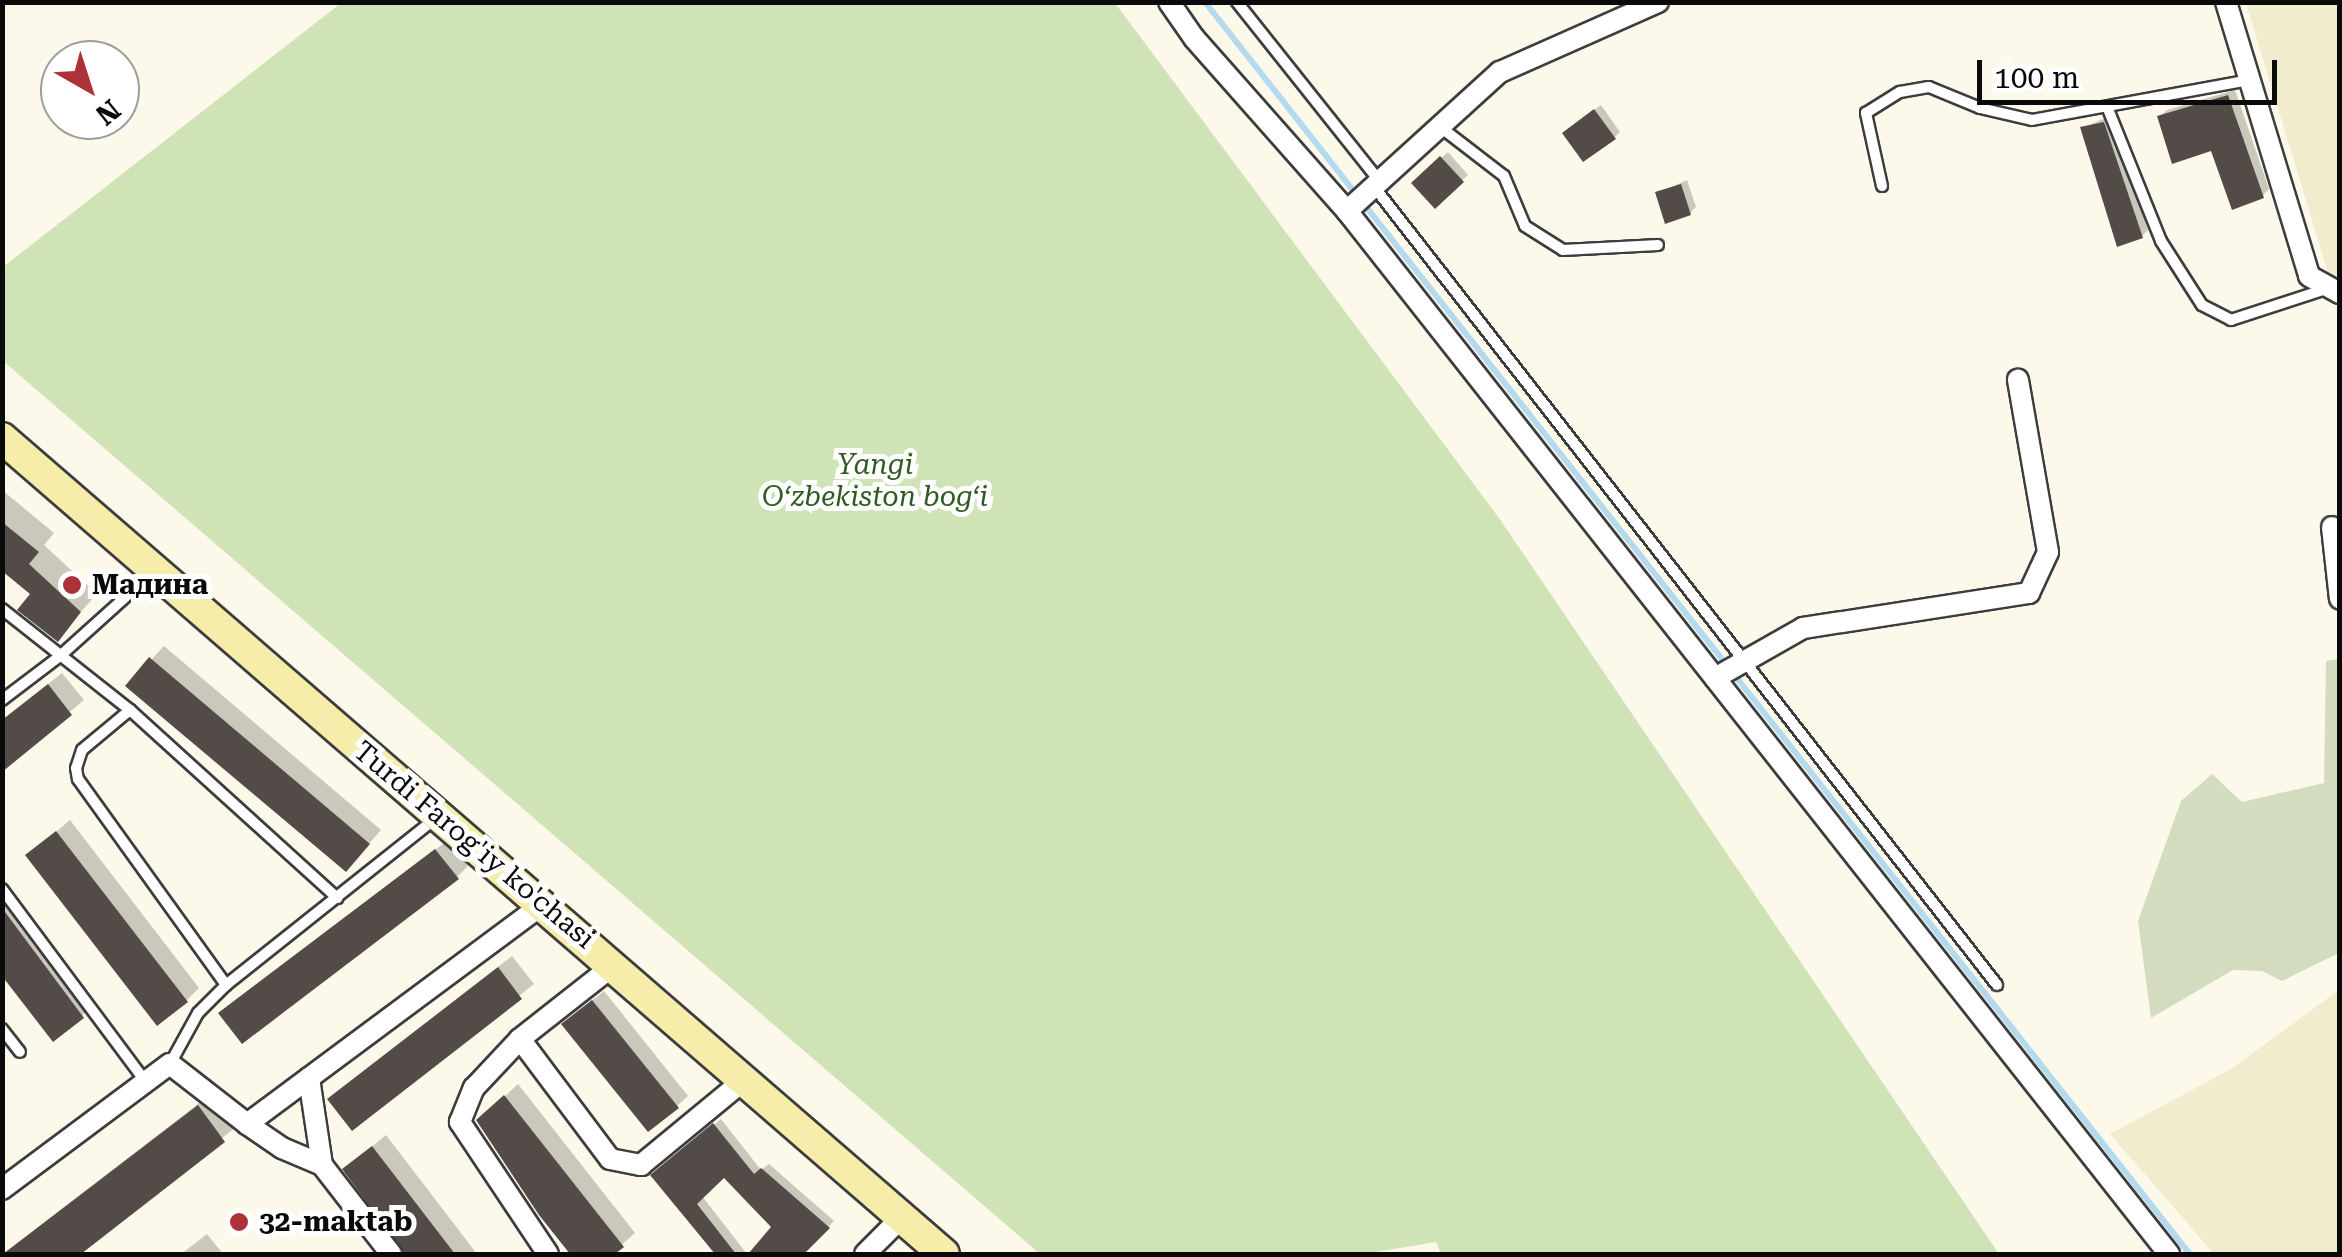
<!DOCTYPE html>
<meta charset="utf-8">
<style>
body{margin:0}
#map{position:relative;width:2342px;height:1257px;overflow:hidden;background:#fdf9ea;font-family:"Roboto Serif",serif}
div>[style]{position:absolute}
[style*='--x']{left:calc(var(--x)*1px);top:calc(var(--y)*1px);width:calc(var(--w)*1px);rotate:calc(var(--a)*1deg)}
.farmland>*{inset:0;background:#f0eccd}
.green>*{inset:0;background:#cfe3b7}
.cemetery>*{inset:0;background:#d3dcbe}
.shadow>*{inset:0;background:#0003}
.stream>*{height:6px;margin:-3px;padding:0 3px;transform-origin:3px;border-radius:3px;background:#b3daef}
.building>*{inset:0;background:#524b48}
.roads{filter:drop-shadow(2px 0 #3d3d3d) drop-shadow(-2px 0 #3d3d3d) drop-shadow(0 2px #3d3d3d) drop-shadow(0 -2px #3d3d3d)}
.lane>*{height:10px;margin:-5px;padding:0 5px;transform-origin:5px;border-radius:5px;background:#fff}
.street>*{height:20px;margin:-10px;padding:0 10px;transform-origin:10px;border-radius:10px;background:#fff}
.secondary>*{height:30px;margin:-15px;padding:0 15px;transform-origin:15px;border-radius:15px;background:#f7edaa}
.dots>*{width:28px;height:28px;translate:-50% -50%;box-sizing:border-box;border:5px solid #fff;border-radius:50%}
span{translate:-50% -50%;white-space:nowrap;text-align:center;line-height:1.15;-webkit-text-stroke:10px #fff;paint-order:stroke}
.park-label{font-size:28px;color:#2f5b22;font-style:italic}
.poi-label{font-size:28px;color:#0a0a0a;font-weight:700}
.left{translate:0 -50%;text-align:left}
.street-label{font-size:28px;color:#0a0a0a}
.frame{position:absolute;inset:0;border:5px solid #0a0a0a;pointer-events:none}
.north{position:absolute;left:40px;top:40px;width:100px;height:100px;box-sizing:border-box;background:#fff;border:2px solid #9d9d9d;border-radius:50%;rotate:141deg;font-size:28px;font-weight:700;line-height:40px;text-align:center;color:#0a0a0a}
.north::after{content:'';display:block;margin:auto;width:35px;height:45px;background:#ac3139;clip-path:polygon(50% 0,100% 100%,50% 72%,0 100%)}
.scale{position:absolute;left:1977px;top:60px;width:300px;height:45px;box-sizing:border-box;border:5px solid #0a0a0a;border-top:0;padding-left:12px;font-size:30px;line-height:35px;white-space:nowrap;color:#0a0a0a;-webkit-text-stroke:8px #fff;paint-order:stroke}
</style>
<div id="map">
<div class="farmland">
<div style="clip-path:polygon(2246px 3px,2339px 3px,2339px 275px,2329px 276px)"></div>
<div style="clip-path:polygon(2339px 990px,2339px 1254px,2214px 1254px,2110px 1134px,2231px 1069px)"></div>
</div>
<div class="green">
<div style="clip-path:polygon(341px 3px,1115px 3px,1499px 518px,1999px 1254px,1441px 1254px,1436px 1242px,1364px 1254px,1040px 1254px,3px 361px,3px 267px)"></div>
</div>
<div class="cemetery">
<div style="clip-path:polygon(2339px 659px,2339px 953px,2282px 981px,2262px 971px,2233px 970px,2151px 1018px,2138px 921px,2181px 801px,2212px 774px,2242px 802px,2324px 783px,2326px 661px)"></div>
</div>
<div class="shadow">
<div style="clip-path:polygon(2235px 90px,2269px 189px,2262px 196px,2213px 148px,2159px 117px,2167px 110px)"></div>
<div style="clip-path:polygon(1601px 105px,1620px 132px,1614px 138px,1571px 127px)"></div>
<div style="clip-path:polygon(2109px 116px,2148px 230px,2142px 236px,2083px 128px)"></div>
<div style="clip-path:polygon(1448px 152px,1468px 175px,1435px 206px,1414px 183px)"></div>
<div style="clip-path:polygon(1687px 180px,1696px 207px,1690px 213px,1658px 193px)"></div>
<div style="clip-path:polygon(2px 490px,54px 533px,44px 545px,97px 594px,57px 638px,33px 594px,2px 568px)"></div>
<div style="clip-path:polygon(164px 646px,381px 830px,358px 856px,128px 685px)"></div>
<div style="clip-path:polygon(62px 673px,84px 700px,2px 768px,2px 721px)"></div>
<div style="clip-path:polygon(70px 820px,199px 988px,186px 1001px,29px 855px)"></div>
<div style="clip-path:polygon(448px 840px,468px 866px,457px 877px,221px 1013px)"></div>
<div style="clip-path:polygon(2px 895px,88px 1010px,82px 1016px,2px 972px)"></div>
<div style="clip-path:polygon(512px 956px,534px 984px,352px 1128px,330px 1099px)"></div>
<div style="clip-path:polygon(604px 991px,688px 1096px,677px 1106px,575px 1014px)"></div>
<div style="clip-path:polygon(518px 1084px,635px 1233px,611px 1254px,573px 1254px,541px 1214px,492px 1108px)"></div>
<div style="clip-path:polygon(211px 1094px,236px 1127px,77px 1254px,3px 1254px)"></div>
<div style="clip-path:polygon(721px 1119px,761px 1170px,769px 1164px,834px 1221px,801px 1254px,751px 1254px,774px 1227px,725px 1175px,702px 1196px,747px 1254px,718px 1254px,653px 1176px)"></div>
<div style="clip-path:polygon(386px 1135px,477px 1254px,410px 1254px,345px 1169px)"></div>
<div style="clip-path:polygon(207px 1234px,223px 1254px,181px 1254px)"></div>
</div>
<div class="stream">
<div style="--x:1205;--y:2;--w:1593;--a:51.81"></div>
</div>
<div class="building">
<div style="clip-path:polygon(2228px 95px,2264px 198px,2232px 210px,2211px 151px,2172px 164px,2157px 116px)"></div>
<div style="clip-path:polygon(1594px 109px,1616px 139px,1583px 162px,1562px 133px)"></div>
<div style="clip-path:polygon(2104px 122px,2143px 238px,2117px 247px,2080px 127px)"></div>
<div style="clip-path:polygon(1440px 156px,1464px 182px,1435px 209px,1411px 183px)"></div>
<div style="clip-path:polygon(1681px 184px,1691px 215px,1665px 224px,1655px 192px)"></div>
<div style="clip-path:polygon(2px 522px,39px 552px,29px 564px,81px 612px,58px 642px,17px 610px,30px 594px,2px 571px)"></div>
<div style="clip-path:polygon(149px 657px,370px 844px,346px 872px,125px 686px)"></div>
<div style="clip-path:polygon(48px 684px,72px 715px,2px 772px,2px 720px)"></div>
<div style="clip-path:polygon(56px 831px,188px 1002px,157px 1026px,25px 855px)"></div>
<div style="clip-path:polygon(435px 849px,459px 879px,242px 1044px,218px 1013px)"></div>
<div style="clip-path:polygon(2px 908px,84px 1018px,53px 1042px,2px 976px)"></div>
<div style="clip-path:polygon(498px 967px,522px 999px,352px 1131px,327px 1099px)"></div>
<div style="clip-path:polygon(592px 1000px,679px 1108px,648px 1132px,561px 1024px)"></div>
<div style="clip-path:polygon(504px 1095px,624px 1247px,615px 1254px,570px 1254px,539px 1215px,476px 1120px)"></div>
<div style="clip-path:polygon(198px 1105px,225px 1142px,81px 1254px,3px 1254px)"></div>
<div style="clip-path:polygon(713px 1123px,754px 1174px,761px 1168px,830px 1228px,804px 1254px,748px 1254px,771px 1227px,724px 1178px,697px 1204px,736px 1254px,715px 1254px,650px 1175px)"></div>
<div style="clip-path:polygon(372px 1146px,455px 1254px,405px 1254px,342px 1169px)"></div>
</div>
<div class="roads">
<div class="lane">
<div style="--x:1237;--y:2;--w:230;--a:51.5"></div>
<div style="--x:2108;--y:109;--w:142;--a:68.1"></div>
<div style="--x:2161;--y:241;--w:76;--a:57.4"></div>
<div style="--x:2202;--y:305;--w:33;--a:27"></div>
<div style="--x:2231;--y:320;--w:103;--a:-18.1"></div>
<div style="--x:1439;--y:126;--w:82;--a:37.6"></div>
<div style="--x:1504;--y:176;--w:54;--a:67.2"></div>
<div style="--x:1525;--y:226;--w:45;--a:32.3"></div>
<div style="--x:1563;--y:250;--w:95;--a:-3"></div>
<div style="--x:1882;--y:186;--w:75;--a:-102.4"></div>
<div style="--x:1866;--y:113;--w:40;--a:-32"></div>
<div style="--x:1900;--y:92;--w:29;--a:-10"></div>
<div style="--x:1929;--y:87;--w:55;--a:22.4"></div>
<div style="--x:1980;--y:108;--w:53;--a:13"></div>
<div style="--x:2032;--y:120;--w:221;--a:-10.4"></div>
<div style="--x:1375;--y:188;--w:1011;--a:52.03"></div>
<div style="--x:2;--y:609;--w:163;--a:38.3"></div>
<div style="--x:130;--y:710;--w:280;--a:42.2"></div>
<div style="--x:2;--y:700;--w:73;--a:-37.2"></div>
<div style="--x:60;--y:656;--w:122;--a:-42"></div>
<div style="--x:130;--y:710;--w:62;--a:140.2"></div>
<div style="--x:82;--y:750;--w:19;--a:108"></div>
<div style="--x:76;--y:768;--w:11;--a:80"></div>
<div style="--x:78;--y:779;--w:254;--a:54.3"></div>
<div style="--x:226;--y:985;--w:267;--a:-38.5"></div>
<div style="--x:2;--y:889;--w:241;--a:53.3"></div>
<div style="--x:2;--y:1029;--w:29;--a:52"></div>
<div style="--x:170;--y:1064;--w:58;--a:-61.2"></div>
<div style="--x:198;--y:1013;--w:40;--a:-45"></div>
</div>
<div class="street">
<div style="--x:1169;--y:2;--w:44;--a:55.2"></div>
<div style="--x:1194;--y:38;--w:231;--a:48.5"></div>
<div style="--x:1347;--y:211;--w:1328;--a:51.76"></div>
<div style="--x:2226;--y:2;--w:286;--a:73.1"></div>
<div style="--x:2309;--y:276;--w:35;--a:29"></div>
<div style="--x:1347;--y:211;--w:207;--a:-42.3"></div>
<div style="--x:1500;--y:72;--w:173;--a:-23.9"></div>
<div style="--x:2332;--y:527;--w:72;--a:83.7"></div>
<div style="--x:1715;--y:678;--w:101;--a:-29.6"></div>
<div style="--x:1803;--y:628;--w:229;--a:-8.8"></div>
<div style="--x:2029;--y:593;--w:45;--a:-65.1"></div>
<div style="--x:2048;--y:552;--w:175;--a:-99.9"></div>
<div style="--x:520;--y:1039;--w:150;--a:53.1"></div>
<div style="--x:610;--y:1159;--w:32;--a:11"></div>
<div style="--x:641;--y:1165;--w:134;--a:-39.5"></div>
<div style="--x:309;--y:1078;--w:88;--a:81.5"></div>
<div style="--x:247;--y:1124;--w:42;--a:34.4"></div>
<div style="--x:282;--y:1148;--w:43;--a:23"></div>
<div style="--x:322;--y:1165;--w:113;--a:52.2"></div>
<div style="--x:2;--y:1189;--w:209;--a:-36.7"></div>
<div style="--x:170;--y:1064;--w:98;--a:37.9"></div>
<div style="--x:247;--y:1124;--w:369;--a:-36.6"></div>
<div style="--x:548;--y:1254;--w:159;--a:-123.7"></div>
<div style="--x:460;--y:1122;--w:37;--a:-68"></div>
<div style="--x:474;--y:1088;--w:67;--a:-46.8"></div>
<div style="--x:520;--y:1039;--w:120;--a:-38.2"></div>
<div style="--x:865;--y:1254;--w:51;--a:-45"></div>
</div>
<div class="secondary">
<div style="--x:2;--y:438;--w:1246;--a:40.9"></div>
</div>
</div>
<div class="dots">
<div style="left:72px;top:585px;background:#ac3139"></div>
<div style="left:239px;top:1222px;background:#ac3139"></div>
</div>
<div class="park-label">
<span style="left:875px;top:481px">Yangi<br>Oʻzbekiston bogʻi</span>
</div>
<div class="poi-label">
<span class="left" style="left:92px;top:585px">Мадина</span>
<span class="left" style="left:259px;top:1222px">32-maktab</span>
</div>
<div class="street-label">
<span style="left:474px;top:845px;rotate:40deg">Turdi Farog'iy ko'chasi</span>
</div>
<div class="frame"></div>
<div class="north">N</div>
<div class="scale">100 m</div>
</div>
